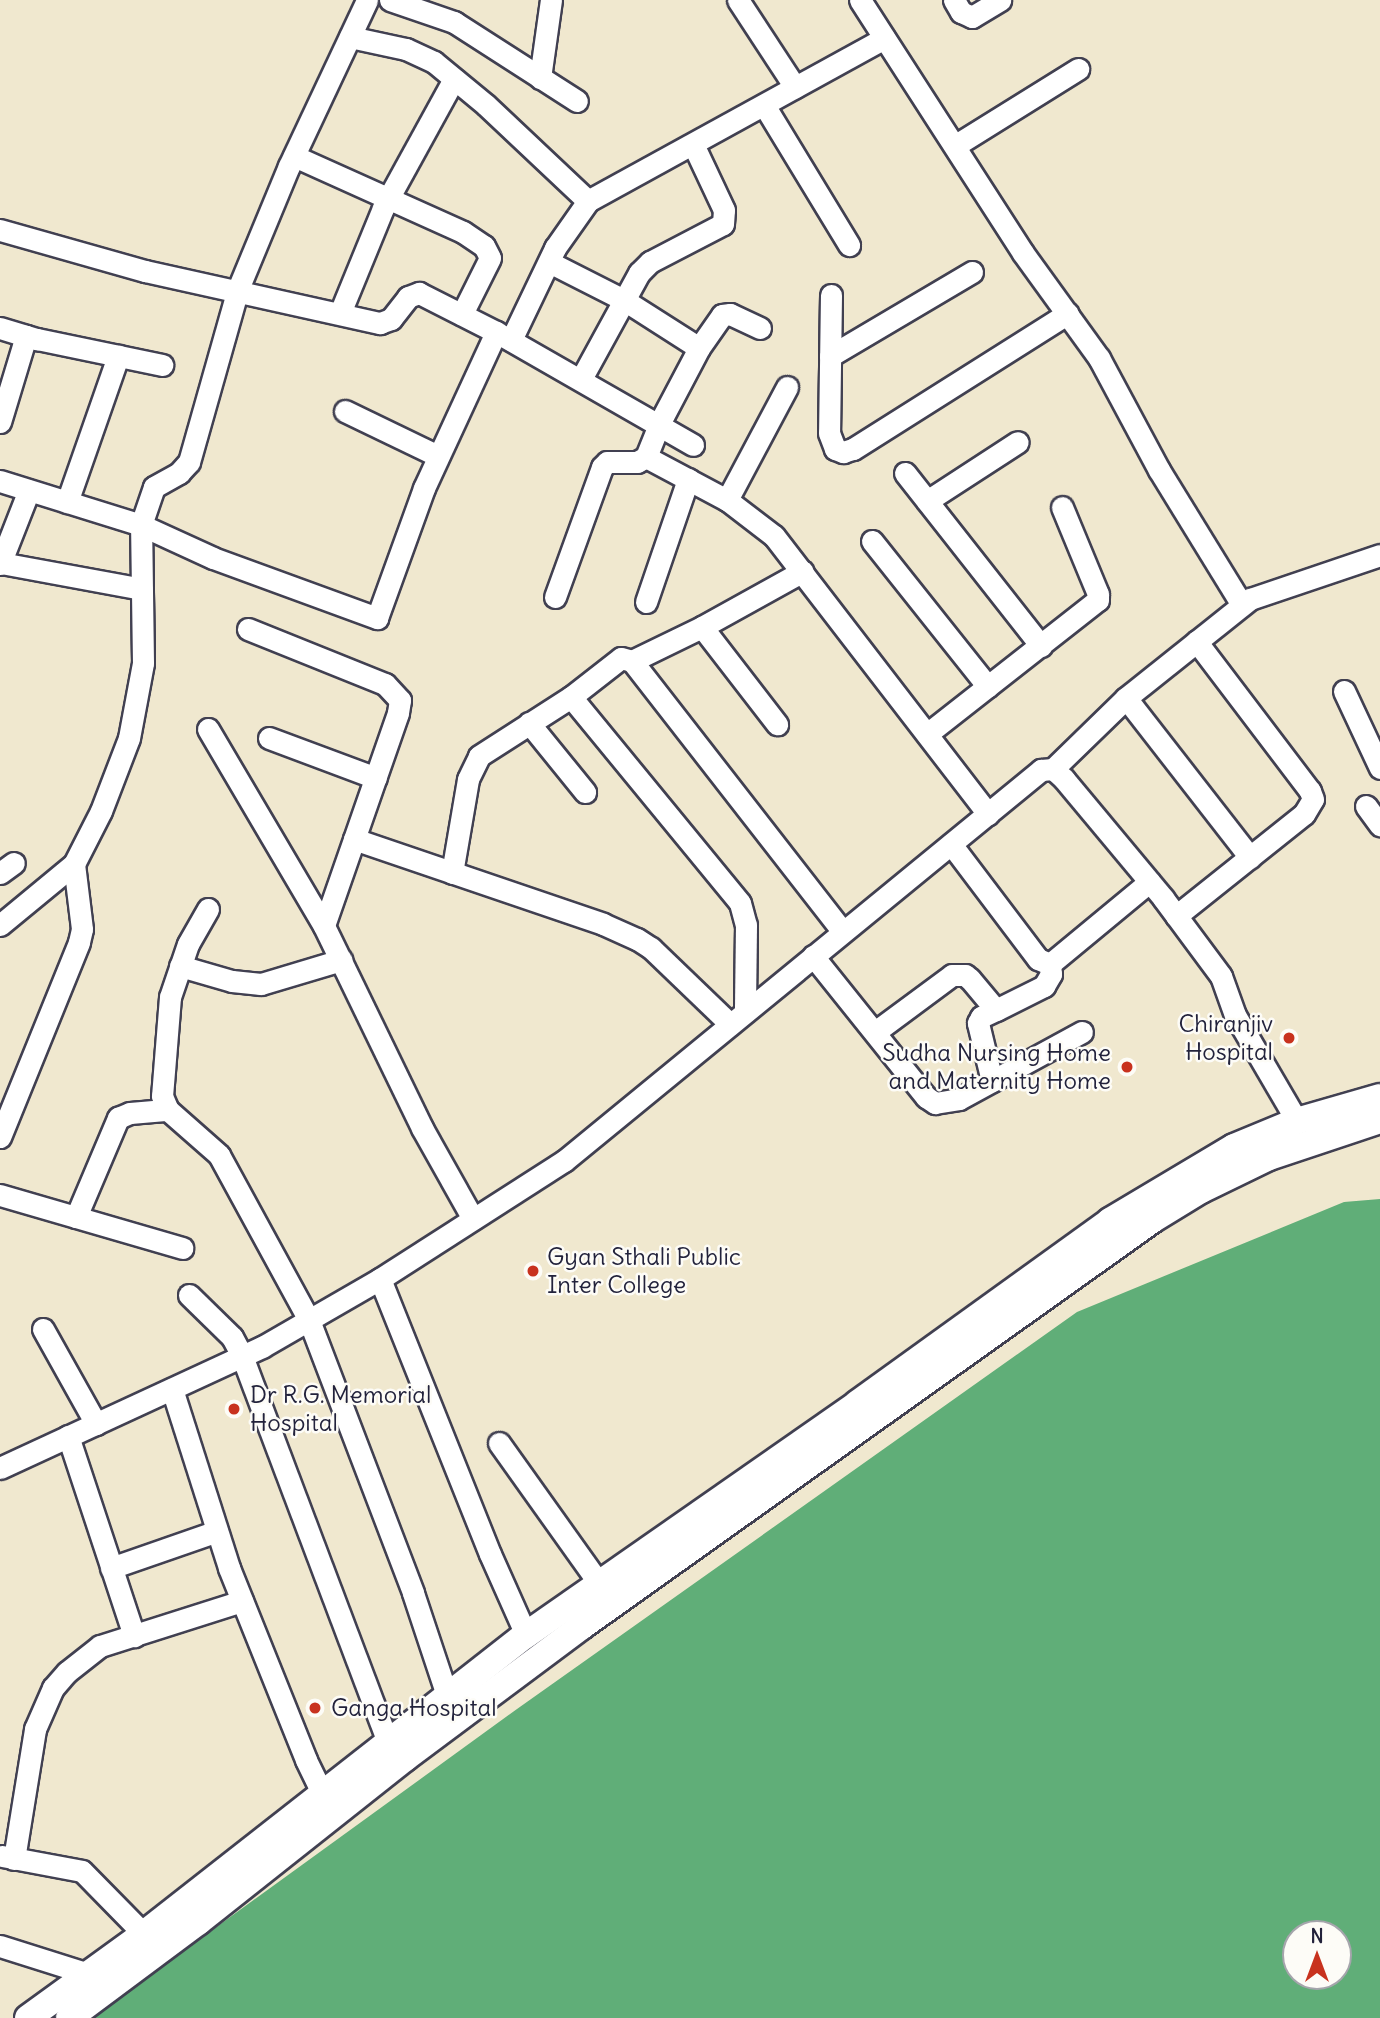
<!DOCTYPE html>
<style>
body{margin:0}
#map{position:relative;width:1380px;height:2018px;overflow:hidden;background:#f0e8cf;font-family:Delius,sans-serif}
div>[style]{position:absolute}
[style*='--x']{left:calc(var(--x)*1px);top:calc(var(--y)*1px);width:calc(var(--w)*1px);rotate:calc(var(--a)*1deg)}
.forest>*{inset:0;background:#60ae78}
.roads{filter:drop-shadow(2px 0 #414051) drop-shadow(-2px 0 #414051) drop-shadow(0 2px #414051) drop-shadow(0 -2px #414051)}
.minor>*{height:21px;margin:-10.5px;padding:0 10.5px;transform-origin:10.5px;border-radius:10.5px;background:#fff}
.major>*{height:26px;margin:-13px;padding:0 13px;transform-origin:13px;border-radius:13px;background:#fff}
.dots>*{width:19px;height:19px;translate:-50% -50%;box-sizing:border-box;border:4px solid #fdfcf7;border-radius:50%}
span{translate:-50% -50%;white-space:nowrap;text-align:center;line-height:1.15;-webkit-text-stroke:5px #fdfcf7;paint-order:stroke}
.poi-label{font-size:24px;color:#22223b}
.right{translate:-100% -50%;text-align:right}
.left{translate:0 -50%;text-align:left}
.north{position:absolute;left:1282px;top:1920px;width:70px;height:70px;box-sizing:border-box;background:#fdfcf7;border:2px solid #a5a5ac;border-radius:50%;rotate:0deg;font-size:19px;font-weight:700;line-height:28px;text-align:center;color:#22223b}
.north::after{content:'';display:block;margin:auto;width:24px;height:32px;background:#c8321e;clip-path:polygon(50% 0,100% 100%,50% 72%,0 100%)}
</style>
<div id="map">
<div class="forest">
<div style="clip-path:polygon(evenodd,1380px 1199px,1380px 2018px,91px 2018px,517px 1709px,1077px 1312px,1344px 1202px,1380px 1199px,1296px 1934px,1338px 1934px,1338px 1976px,1296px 1976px,1296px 1934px)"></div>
</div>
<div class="roads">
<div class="minor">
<div style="--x:390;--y:0;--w:68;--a:19"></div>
<div style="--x:454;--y:22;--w:146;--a:32.7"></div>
<div style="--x:738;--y:0;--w:104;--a:56.8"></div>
<div style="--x:860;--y:0;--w:301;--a:57.2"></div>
<div style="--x:1023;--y:253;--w:130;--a:54.1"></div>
<div style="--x:1099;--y:358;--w:127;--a:61.8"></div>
<div style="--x:1159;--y:470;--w:158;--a:58.4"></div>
<div style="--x:954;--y:0;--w:14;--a:60"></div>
<div style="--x:961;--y:12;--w:12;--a:24"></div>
<div style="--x:972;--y:17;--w:33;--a:-31"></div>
<div style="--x:350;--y:37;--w:57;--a:12.1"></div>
<div style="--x:406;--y:49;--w:31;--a:25"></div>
<div style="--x:434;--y:62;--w:67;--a:39.6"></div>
<div style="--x:486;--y:105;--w:140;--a:43.3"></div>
<div style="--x:540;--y:78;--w:79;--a:-82"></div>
<div style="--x:764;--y:105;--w:164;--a:58.7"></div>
<div style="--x:956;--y:145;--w:144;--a:-31.9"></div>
<div style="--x:294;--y:156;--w:185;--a:24.2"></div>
<div style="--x:463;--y:232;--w:25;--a:34"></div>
<div style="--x:484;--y:246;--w:13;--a:63"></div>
<div style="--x:490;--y:258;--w:63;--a:116.6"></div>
<div style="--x:0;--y:230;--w:151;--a:15.8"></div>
<div style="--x:145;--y:271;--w:241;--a:12.5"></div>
<div style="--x:380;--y:323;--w:12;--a:-20"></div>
<div style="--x:391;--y:319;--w:28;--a:-52"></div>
<div style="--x:408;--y:297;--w:12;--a:-20"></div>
<div style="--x:419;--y:293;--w:86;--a:26.9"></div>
<div style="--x:496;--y:332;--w:227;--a:29.8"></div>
<div style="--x:549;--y:262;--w:84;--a:26.9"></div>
<div style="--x:624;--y:300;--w:89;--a:32.6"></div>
<div style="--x:831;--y:295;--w:138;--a:90.8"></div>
<div style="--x:829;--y:433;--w:17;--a:69"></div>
<div style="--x:835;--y:449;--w:9;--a:21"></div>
<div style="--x:843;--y:452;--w:10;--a:-17"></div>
<div style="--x:853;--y:449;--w:254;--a:-32.3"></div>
<div style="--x:340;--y:313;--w:113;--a:-67.7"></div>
<div style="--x:383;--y:208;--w:147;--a:-61.2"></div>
<div style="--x:0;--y:328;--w:39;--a:17"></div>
<div style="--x:37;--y:339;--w:128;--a:11.7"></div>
<div style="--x:511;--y:340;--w:102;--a:-64.4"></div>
<div style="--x:555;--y:248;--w:57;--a:-54.9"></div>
<div style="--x:588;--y:201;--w:338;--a:-28.8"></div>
<div style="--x:830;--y:356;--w:165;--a:-30.6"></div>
<div style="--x:581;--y:379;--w:121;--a:-61.3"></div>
<div style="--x:639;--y:273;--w:16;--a:-45"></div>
<div style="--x:650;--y:262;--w:82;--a:-27.5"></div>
<div style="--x:723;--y:224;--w:14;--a:-86"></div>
<div style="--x:724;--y:210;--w:73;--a:-115.2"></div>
<div style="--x:345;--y:411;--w:103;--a:25.8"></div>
<div style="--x:0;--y:422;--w:90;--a:-73.2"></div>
<div style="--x:646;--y:457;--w:92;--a:28"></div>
<div style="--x:727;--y:500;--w:59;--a:37.5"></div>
<div style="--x:774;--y:536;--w:351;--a:52.4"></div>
<div style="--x:905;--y:473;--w:220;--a:51.8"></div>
<div style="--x:0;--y:481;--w:148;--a:17.3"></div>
<div style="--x:141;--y:525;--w:79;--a:24.6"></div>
<div style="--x:213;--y:558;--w:175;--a:20.1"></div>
<div style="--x:377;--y:618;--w:138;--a:-70.1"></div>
<div style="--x:424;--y:488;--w:172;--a:-65.2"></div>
<div style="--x:727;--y:500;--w:128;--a:-62"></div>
<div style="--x:927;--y:501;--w:108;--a:-33"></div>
<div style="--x:67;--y:502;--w:155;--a:-70.7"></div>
<div style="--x:872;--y:541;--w:186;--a:51.5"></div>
<div style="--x:1;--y:563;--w:143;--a:10.4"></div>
<div style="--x:0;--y:564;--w:79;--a:-68.6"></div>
<div style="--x:555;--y:597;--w:138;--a:-70.1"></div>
<div style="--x:602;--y:467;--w:7;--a:-45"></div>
<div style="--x:607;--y:462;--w:30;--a:0"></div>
<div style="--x:637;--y:462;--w:10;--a:-29"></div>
<div style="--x:646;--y:457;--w:35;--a:-68"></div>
<div style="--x:659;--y:424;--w:86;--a:-62.2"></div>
<div style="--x:699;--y:348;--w:40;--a:-55.1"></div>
<div style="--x:722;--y:315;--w:8;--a:-7"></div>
<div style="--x:730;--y:314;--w:33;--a:25"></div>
<div style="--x:646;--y:602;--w:130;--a:-71.1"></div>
<div style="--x:702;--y:627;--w:123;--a:52.3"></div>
<div style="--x:248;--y:629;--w:148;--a:21.9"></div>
<div style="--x:385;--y:684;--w:22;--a:47"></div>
<div style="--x:400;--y:700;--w:13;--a:99"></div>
<div style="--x:398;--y:713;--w:225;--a:109.2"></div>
<div style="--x:632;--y:661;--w:343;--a:52.1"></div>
<div style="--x:1344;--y:691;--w:85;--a:64.9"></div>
<div style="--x:571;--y:697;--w:266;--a:50.6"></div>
<div style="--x:740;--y:903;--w:23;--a:75"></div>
<div style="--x:746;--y:925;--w:87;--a:90.7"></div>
<div style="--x:1126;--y:698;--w:202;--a:52.1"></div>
<div style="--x:529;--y:723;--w:89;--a:50.9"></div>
<div style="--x:208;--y:729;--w:229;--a:59.5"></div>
<div style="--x:324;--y:926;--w:225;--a:64.1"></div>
<div style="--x:422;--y:1128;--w:104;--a:60.7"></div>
<div style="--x:927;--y:734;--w:217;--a:-38.1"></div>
<div style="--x:1098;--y:600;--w:6;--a:-90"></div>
<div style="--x:1098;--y:594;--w:94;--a:-112.5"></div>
<div style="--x:269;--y:738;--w:114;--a:20.5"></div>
<div style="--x:1053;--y:769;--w:102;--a:-44.2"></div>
<div style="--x:1126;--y:698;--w:159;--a:-38.6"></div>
<div style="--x:1250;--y:599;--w:137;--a:-18.7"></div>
<div style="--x:1366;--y:806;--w:24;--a:54"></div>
<div style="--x:354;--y:839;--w:263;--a:18.8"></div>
<div style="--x:603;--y:924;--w:37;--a:24"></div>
<div style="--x:637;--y:939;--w:17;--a:33"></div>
<div style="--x:651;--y:948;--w:110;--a:43.9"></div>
<div style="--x:951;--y:844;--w:144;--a:52.9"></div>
<div style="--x:1038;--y:959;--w:13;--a:23"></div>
<div style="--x:1050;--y:964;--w:129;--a:-39.6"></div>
<div style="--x:0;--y:873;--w:17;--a:-36"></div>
<div style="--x:452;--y:873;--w:95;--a:-80.3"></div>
<div style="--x:468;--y:779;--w:25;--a:-64"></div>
<div style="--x:479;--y:756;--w:109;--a:-32.7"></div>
<div style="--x:571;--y:697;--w:63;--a:-38"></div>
<div style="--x:621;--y:658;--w:11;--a:15"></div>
<div style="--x:632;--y:661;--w:78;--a:-25.9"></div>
<div style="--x:702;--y:627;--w:115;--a:-29"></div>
<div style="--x:208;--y:909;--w:40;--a:119.7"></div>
<div style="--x:188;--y:944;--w:56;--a:108.8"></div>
<div style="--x:170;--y:997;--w:99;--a:94.6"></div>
<div style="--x:162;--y:1096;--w:15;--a:67"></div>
<div style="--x:168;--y:1110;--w:68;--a:41.4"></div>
<div style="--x:219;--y:1155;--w:188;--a:61.4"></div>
<div style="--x:309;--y:1320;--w:292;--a:69.1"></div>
<div style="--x:413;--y:1593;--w:111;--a:71.6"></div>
<div style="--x:1176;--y:916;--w:164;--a:-38.6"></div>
<div style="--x:1304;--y:814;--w:17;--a:-59"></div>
<div style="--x:1313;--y:799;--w:9;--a:-111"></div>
<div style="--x:1310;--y:791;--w:188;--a:-127.2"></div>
<div style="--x:0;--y:925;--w:96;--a:-39.5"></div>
<div style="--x:813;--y:956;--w:181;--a:51.3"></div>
<div style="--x:926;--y:1097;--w:11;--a:34"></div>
<div style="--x:935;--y:1103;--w:24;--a:-9"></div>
<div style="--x:959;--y:1099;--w:140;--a:-28.6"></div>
<div style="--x:180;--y:966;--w:54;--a:16.1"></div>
<div style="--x:232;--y:981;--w:29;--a:6"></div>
<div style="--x:261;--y:984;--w:84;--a:-16.7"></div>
<div style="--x:875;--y:1032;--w:96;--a:-36.5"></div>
<div style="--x:952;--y:975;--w:13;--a:0"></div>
<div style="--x:965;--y:975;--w:6;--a:39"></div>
<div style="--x:970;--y:979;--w:40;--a:50"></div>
<div style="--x:996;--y:1010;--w:54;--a:-26.6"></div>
<div style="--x:1044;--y:986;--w:14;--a:-60"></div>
<div style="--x:1051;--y:974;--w:10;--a:-96"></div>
<div style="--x:992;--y:1081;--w:60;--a:-103.6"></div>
<div style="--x:978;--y:1023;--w:7;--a:-63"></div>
<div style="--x:981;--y:1017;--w:17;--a:-25"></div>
<div style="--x:0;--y:1137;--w:210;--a:-67.9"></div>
<div style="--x:79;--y:942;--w:13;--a:-77"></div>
<div style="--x:82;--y:929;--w:65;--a:-97"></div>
<div style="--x:74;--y:864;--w:59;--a:-63"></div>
<div style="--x:101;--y:811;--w:78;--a:-69"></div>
<div style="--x:129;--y:738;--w:76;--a:-79.4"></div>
<div style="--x:143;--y:663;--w:138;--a:-90.8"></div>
<div style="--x:141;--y:525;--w:40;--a:-71.1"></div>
<div style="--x:154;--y:487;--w:29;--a:-29"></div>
<div style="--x:179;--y:473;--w:15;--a:-48"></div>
<div style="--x:189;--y:462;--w:180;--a:-74.2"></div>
<div style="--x:238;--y:289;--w:133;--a:-67.5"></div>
<div style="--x:289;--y:166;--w:183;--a:-64.8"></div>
<div style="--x:0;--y:1195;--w:190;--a:16.2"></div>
<div style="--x:76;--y:1217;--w:108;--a:-67"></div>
<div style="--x:118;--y:1118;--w:13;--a:-23"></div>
<div style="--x:130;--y:1113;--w:38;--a:-5"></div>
<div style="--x:380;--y:1279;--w:296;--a:68.2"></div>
<div style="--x:490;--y:1554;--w:89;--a:66"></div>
<div style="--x:189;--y:1295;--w:60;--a:44.3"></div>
<div style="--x:232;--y:1337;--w:21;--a:62"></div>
<div style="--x:242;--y:1356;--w:414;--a:69.3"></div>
<div style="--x:43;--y:1329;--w:109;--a:60.8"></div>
<div style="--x:172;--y:1389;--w:188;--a:72.3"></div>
<div style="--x:229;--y:1568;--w:207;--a:68.1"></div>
<div style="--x:306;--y:1760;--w:39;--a:64"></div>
<div style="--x:68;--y:1436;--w:211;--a:71.7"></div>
<div style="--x:499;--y:1443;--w:172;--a:54.5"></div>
<div style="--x:0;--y:1468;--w:289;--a:-24.8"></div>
<div style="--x:262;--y:1347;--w:136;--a:-30"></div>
<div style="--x:380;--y:1279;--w:219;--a:-32.7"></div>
<div style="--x:564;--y:1161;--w:617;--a:-39.34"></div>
<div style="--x:1041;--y:770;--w:12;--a:-5"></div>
<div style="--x:1053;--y:769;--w:15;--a:42"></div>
<div style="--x:1064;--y:779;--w:155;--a:50.2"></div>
<div style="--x:1163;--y:898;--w:97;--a:53.4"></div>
<div style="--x:1221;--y:976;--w:41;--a:70.3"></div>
<div style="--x:1235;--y:1015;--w:123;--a:59.7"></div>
<div style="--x:111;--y:1568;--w:112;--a:-19.2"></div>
<div style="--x:2;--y:1856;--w:81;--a:10.6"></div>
<div style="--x:82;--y:1871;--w:88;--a:45.5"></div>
<div style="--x:14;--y:1859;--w:132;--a:-80.8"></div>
<div style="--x:35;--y:1729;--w:45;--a:-66.3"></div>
<div style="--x:53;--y:1688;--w:21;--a:-49"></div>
<div style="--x:67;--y:1672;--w:42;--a:-38.2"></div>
<div style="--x:100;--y:1646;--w:149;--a:-17.6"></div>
<div style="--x:0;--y:1946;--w:93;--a:17.5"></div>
</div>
<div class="major">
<div style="--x:28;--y:2018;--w:143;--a:-35.9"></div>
<div style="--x:144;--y:1934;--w:485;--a:-38.1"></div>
<div style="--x:526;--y:1635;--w:405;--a:-34.9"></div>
<div style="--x:858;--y:1403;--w:311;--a:-35.8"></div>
<div style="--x:1110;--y:1221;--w:144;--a:-30.8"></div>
<div style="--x:1234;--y:1147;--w:68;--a:-22.4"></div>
<div style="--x:1297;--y:1121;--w:86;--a:-16.1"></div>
<div style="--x:69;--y:2018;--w:161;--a:-36.7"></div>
<div style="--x:198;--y:1922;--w:264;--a:-38.4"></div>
<div style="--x:405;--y:1758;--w:221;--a:-36.7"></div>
<div style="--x:582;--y:1626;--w:700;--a:-35.46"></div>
<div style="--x:1152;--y:1220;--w:57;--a:-31.5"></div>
<div style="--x:1201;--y:1190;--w:76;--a:-25.9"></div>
<div style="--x:1269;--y:1157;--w:117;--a:-18.4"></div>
</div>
</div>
<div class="dots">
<div style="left:1289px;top:1038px;background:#c8321e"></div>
<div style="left:1127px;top:1067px;background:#c8321e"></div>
<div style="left:533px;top:1271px;background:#c8321e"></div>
<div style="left:234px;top:1409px;background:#c8321e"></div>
<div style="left:315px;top:1708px;background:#c8321e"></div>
</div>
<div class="poi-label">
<span class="right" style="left:1273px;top:1038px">Chiranjiv<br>Hospital</span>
<span class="right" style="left:1111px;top:1067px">Sudha Nursing Home<br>and Maternity Home</span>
<span class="left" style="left:547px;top:1271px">Gyan Sthali Public<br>Inter College</span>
<span class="left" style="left:250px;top:1409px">Dr R.G. Memorial<br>Hospital</span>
<span class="left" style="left:331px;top:1708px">Ganga Hospital</span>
</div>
<div class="north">N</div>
</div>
